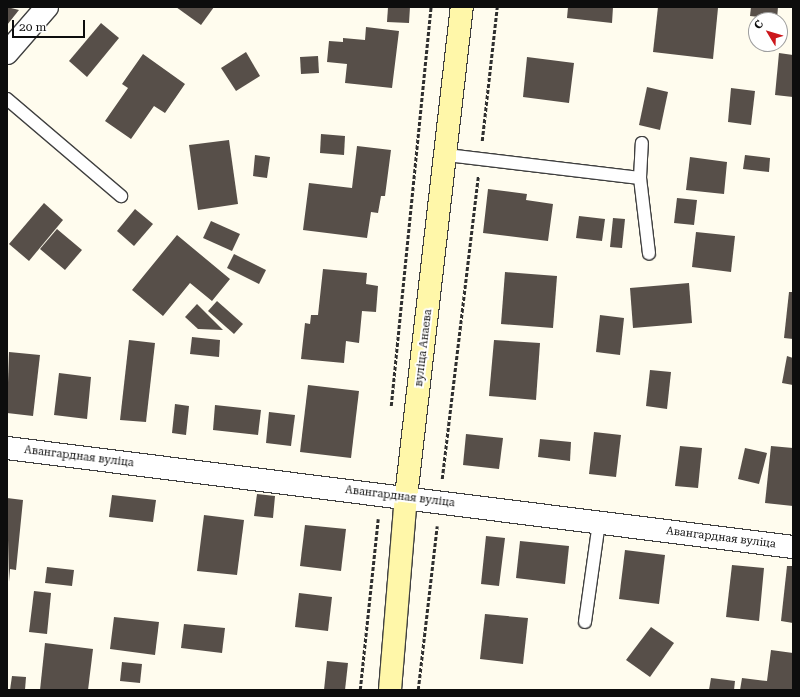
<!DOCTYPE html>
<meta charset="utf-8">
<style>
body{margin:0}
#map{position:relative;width:800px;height:697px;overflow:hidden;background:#fffcee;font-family:"Roboto Serif",serif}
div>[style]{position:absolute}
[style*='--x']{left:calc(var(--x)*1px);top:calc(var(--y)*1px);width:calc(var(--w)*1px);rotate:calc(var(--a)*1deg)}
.building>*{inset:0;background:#574f49}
.path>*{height:2.5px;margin-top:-1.25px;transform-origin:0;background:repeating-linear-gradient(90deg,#2f2f2f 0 4px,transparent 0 6px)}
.roads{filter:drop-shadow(1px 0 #404040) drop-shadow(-1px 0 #404040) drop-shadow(0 1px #404040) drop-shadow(0 -1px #404040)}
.lane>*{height:12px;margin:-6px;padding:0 6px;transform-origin:6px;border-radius:6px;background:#fff}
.street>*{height:22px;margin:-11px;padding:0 11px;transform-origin:11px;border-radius:11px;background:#fff}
.secondary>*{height:22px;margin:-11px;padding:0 11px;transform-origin:11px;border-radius:11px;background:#fff7a9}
span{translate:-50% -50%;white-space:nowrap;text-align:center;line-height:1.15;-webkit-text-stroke:4px #fff;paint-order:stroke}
.street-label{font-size:11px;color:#0d0d0d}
.frame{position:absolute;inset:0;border:8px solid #0d0d0d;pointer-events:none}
.north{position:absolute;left:748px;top:12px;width:40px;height:40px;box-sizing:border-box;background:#fff;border:1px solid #9e9e9e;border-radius:50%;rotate:308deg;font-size:11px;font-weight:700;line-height:16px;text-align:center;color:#0d0d0d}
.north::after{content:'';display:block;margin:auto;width:14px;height:18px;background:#cc171b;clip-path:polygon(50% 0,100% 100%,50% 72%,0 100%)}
.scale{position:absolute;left:12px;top:20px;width:73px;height:18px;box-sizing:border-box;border:2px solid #0d0d0d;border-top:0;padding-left:5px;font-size:12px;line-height:14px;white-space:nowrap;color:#0d0d0d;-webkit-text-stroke:3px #fff;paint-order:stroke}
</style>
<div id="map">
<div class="building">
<div style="clip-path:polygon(7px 7px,19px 10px,7px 25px)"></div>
<div style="clip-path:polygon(176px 7px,214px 7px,201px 25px)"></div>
<div style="clip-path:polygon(388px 7px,410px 7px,409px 23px,387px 22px)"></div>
<div style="clip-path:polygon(568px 7px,613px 7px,612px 23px,567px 18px)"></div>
<div style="clip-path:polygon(658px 7px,718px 8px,713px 59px,653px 52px)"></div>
<div style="clip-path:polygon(751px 7px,778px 7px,777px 19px,750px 16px)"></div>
<div style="clip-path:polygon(101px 23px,119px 38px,87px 77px,69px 61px)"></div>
<div style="clip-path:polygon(366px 27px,399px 31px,392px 88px,345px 83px,347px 64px,327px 62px,329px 41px,343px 42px,343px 38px,365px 40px)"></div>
<div style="clip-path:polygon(246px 52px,260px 76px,236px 91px,221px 68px)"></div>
<div style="clip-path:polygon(779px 53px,793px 55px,793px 97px,775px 95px)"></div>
<div style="clip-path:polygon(143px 54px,185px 84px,165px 113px,154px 106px,131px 139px,105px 121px,128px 88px,122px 84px)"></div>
<div style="clip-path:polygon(318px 56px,319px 73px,301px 74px,300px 57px)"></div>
<div style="clip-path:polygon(527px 57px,574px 63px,569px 103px,523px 97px)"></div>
<div style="clip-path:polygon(647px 87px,668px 92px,660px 130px,639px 125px)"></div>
<div style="clip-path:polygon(731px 88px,755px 91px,751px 125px,728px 122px)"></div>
<div style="clip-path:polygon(321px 134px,345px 136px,344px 155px,320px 153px)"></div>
<div style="clip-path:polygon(229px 140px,238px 204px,198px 210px,189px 145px)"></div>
<div style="clip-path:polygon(357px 146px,391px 150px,385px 196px,381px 196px,378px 213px,371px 212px,367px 238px,303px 230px,309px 183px,352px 188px)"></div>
<div style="clip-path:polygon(255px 155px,270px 157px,267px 178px,253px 176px)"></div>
<div style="clip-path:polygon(745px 155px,770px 158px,769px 172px,743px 169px)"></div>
<div style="clip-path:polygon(690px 157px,727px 162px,724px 194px,686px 190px)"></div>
<div style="clip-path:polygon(488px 189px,527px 194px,526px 200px,553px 204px,548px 241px,483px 233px)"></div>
<div style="clip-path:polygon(677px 198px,697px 200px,694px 225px,674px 223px)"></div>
<div style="clip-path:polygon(44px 203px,63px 220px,29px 261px,9px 244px)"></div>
<div style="clip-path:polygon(135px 209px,153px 224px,134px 246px,117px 231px)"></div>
<div style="clip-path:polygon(579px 216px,605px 219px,602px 241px,576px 238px)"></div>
<div style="clip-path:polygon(613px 218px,625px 219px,622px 248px,610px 247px)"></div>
<div style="clip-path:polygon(211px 221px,240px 234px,232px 251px,203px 238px)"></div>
<div style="clip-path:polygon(57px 229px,82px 250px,65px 270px,40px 249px)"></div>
<div style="clip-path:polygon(696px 232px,735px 236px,731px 272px,692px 267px)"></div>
<div style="clip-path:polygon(177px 235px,230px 279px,212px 301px,190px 283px,163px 316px,132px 290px)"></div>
<div style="clip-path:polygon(234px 254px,266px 270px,259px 284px,227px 268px)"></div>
<div style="clip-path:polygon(323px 269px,367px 273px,366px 284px,378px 286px,376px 312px,362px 311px,359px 343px,346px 341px,344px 363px,301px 359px,305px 323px,310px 324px,311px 315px,318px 315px)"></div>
<div style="clip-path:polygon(505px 272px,557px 276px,553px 328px,501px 324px)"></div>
<div style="clip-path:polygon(689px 283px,692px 323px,633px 328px,630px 288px)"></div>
<div style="clip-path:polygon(789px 292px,793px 292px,793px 339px,784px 338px)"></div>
<div style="clip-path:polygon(217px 301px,243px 324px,234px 334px,208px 311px)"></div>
<div style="clip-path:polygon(197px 304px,223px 330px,198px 329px,185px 317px)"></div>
<div style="clip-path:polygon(600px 315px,624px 318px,620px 355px,596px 352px)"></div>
<div style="clip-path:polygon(192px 337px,220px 340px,219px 357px,190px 354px)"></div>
<div style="clip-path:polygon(129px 340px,155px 343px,146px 422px,120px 420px)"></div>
<div style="clip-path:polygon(494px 340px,540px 343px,536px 400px,489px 396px)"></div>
<div style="clip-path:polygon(9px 352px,40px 355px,33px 416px,7px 413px)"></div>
<div style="clip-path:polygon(787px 356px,793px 358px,793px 385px,782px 383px)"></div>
<div style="clip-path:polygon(650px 370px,671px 372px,667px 409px,646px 406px)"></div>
<div style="clip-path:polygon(59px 373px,91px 377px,87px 419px,54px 415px)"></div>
<div style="clip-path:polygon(308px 385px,359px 391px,351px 458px,300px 452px)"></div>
<div style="clip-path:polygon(175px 404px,189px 406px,186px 435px,172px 433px)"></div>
<div style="clip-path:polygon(215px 405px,261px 410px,258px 435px,213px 430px)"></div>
<div style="clip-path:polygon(269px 412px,295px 415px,291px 446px,266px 443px)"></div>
<div style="clip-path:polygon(594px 432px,621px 435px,616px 477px,589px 474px)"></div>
<div style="clip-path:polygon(466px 434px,503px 438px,499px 469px,463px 465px)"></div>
<div style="clip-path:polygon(540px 439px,571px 442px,570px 461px,538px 457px)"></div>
<div style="clip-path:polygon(680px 446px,702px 448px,698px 488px,675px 486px)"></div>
<div style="clip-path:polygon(771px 446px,793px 448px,793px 506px,765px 503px)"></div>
<div style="clip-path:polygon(745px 448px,767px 453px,759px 484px,738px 479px)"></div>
<div style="clip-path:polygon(257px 494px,275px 496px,273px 518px,254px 516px)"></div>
<div style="clip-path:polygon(112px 495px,156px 500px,153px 522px,109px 517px)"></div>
<div style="clip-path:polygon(7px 498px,23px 500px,16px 570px,10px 569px,9px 582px)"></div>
<div style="clip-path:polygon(204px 515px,244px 520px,237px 575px,197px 571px)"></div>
<div style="clip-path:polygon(305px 525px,346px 529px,341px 571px,300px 566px)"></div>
<div style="clip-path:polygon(486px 536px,505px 538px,499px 586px,481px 584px)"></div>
<div style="clip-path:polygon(520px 541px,569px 546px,565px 584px,516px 578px)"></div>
<div style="clip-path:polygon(625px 550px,665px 555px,659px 604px,619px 599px)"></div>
<div style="clip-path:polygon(732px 565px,764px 568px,759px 621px,726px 617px)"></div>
<div style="clip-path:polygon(787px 566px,793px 566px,793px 623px,781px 621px)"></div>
<div style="clip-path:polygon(47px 567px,74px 570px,72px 586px,45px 583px)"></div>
<div style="clip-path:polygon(34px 591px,51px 593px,47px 634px,29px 632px)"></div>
<div style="clip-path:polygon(299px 593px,332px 597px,328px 631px,295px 627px)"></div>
<div style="clip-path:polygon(485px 614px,528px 618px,523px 664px,480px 659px)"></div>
<div style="clip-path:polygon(114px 617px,159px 622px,155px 655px,110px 649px)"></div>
<div style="clip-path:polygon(184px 624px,225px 628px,222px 653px,181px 648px)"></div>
<div style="clip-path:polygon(651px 627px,674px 643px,650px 677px,626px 660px)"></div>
<div style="clip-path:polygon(45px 643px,93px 649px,88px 690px,40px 690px)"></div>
<div style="clip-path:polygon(771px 650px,793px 653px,793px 690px,740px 690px,742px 678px,767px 681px)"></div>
<div style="clip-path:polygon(327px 661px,348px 663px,345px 690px,324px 690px)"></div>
<div style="clip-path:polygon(122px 662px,142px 664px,140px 683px,120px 681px)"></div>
<div style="clip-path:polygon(12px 676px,26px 677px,25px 690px,10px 690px)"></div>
<div style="clip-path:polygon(711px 678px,735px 681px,734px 690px,709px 690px)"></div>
</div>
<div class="path">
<div style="--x:482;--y:141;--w:135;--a:-83.6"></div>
<div style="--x:391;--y:406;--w:401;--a:-84.3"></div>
<div style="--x:442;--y:479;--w:305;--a:-83.2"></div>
<div style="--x:360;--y:690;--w:172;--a:-84"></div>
<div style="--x:418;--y:690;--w:165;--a:-83.4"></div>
</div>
<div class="roads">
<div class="lane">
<div style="--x:7;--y:99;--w:150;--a:40.4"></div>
<div style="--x:447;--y:155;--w:194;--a:6.8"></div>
<div style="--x:640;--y:178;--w:35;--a:-87"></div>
<div style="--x:640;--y:178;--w:76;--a:83.2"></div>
<div style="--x:585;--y:622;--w:100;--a:-82"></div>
</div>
<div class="street">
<div style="--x:7;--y:53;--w:61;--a:-49"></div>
<div style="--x:7;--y:448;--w:792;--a:7.18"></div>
</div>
<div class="secondary">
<div style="--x:390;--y:690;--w:194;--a:-85.3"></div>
<div style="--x:406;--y:497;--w:493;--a:-83.5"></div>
</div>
</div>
<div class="street-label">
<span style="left:424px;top:348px;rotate:-83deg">вуліца Анаева</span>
<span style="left:79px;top:457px;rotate:7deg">Авангардная вуліца</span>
<span style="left:400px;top:497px;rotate:7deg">Авангардная вуліца</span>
<span style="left:721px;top:538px;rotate:7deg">Авангардная вуліца</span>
</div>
<div class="frame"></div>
<div class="north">С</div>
<div class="scale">20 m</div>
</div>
